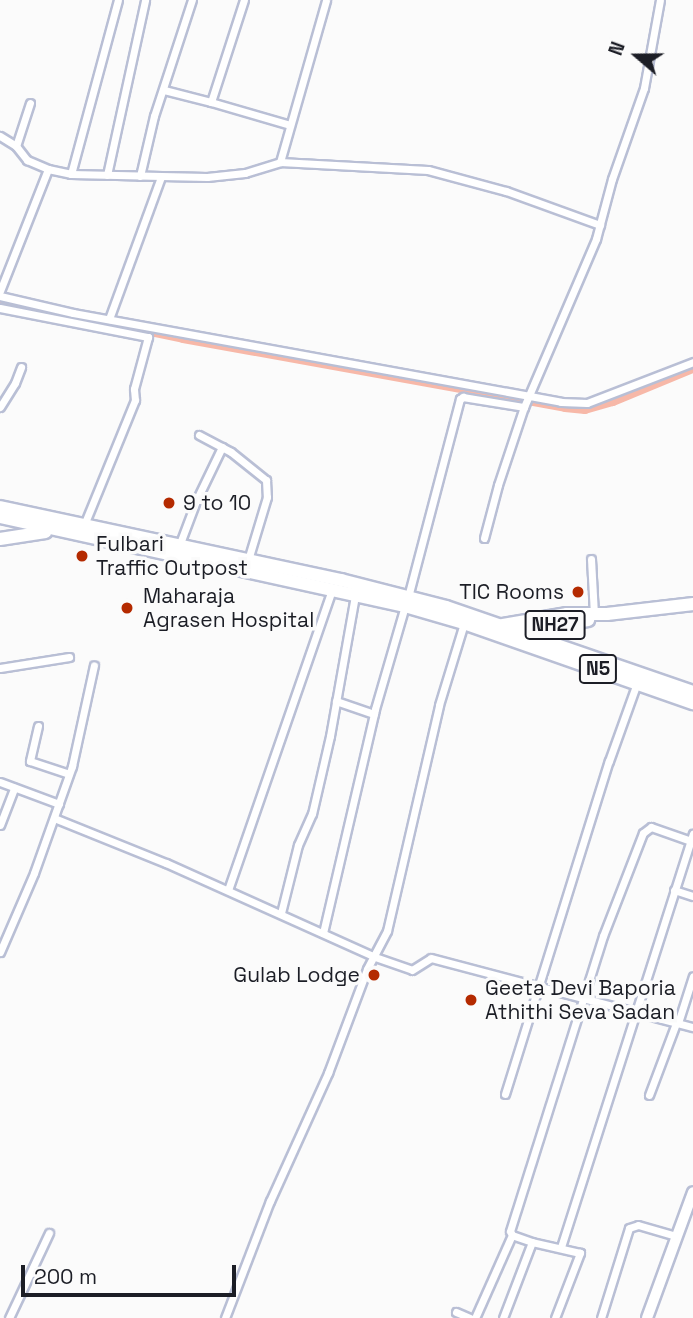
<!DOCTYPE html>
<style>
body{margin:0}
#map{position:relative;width:693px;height:1318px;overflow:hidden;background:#fbfbfb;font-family:"Space Grotesk",sans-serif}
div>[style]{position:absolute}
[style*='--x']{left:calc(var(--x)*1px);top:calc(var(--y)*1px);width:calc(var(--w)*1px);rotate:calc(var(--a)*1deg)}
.canal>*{height:8px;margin:-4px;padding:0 4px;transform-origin:4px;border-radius:4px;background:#f7b8a8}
.roads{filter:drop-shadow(2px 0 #b9bfd5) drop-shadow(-2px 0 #b9bfd5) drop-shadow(0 2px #b9bfd5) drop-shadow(0 -2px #b9bfd5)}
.street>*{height:7px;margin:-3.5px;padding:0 3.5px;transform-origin:3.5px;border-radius:3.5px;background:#fff}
.secondary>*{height:10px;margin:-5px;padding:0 5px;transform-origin:5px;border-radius:5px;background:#fff}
.highway>*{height:12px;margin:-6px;padding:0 6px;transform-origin:6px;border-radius:6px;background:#fff}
.dots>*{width:19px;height:19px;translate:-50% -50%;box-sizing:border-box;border:4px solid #fbfbfb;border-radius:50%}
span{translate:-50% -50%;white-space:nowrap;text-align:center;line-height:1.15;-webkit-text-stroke:7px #fbfbfb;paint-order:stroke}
.shield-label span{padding:2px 5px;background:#fbfbfb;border:2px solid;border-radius:5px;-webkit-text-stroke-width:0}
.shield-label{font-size:19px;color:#1c1e26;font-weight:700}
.poi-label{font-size:21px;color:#1c1e26}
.left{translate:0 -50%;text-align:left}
.right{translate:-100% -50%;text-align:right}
.north{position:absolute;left:602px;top:21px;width:70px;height:70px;-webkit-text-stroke:5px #fbfbfb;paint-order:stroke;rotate:290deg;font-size:19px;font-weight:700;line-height:28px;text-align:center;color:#1c1e26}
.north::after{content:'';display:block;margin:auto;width:24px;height:32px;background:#1c1e26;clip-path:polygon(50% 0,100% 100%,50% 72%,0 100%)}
.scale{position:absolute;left:21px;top:1265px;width:215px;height:32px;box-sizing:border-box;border:4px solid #1c1e26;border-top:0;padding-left:9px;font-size:21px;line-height:24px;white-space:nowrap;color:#1c1e26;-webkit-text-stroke:5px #fbfbfb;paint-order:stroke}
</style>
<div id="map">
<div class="canal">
<div style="--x:0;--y:301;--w:187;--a:11.7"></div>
<div style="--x:183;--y:339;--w:388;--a:10.2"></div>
<div style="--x:565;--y:408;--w:20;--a:6"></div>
<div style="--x:585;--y:410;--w:29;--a:-16"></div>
<div style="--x:613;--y:402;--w:87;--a:-22.4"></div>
</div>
<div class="roads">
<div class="street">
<div style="--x:164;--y:90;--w:49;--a:14.3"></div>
<div style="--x:211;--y:102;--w:107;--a:-72.1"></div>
<div style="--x:211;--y:102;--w:82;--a:16.2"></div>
<div style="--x:30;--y:103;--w:45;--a:108"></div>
<div style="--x:16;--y:146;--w:18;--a:52"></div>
<div style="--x:27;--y:160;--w:23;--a:23"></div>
<div style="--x:0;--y:136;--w:19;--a:32"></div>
<div style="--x:280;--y:162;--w:148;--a:3.1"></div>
<div style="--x:428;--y:170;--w:81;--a:15.1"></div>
<div style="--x:506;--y:191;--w:100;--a:19.9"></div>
<div style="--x:71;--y:174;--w:180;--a:-74.9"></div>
<div style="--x:107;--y:175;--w:179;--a:-77.7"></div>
<div style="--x:140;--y:176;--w:62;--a:-76.9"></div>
<div style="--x:154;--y:116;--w:122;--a:-71.9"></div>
<div style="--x:0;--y:291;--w:131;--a:-68.5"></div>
<div style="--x:48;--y:169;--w:24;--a:12"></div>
<div style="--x:71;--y:174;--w:136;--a:1.3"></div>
<div style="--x:207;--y:177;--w:38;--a:-6"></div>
<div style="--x:245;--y:173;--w:37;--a:-17"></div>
<div style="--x:280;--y:162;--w:168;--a:-74.1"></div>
<div style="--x:0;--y:296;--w:75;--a:13.1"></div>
<div style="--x:73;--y:313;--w:496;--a:10.3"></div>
<div style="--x:561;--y:402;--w:26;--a:2"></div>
<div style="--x:587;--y:403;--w:114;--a:-21.1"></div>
<div style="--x:0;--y:308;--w:151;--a:11.1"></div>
<div style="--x:148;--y:337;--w:54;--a:105.1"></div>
<div style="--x:134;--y:389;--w:11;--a:85"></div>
<div style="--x:135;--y:400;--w:135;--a:112.2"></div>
<div style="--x:109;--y:319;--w:151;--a:-69.9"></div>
<div style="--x:0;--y:407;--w:28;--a:-58"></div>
<div style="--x:15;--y:383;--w:17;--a:-69"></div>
<div style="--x:199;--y:435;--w:36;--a:28"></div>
<div style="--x:231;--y:452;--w:45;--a:38.7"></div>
<div style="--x:266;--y:480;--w:17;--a:87"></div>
<div style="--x:267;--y:497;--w:66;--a:106.8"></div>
<div style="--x:484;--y:538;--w:55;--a:-75.2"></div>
<div style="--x:498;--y:485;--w:82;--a:-71.6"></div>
<div style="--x:524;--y:407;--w:183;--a:-66.8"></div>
<div style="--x:596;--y:239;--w:62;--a:-75.1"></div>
<div style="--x:612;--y:179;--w:96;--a:-70.6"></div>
<div style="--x:644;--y:88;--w:89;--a:-79.7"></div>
<div style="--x:179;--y:546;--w:48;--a:-69.3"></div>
<div style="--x:196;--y:501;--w:60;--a:-64.3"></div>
<div style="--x:591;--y:559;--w:56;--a:86.9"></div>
<div style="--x:408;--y:597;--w:205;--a:-75.3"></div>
<div style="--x:460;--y:399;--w:4;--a:-34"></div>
<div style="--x:463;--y:397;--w:62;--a:9.3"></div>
<div style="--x:0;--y:668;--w:70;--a:-9.1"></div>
<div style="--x:336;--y:701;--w:40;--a:18.9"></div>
<div style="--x:38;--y:726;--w:36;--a:103"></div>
<div style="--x:30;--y:761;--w:41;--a:18.4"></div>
<div style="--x:0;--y:782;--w:63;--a:20.4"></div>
<div style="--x:54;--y:818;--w:121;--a:21.9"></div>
<div style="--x:166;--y:863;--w:229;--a:24.2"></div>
<div style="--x:375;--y:957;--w:39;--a:19"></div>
<div style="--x:412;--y:970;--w:22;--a:-32"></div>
<div style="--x:431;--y:958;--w:271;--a:14.8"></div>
<div style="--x:0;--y:825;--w:40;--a:-69"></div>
<div style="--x:228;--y:890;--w:318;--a:-70.9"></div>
<div style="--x:674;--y:890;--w:20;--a:18"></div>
<div style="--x:281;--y:913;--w:70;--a:-76"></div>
<div style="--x:298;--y:845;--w:34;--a:-66"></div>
<div style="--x:312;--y:814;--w:80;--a:-77"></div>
<div style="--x:330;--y:736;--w:143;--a:-79.9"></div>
<div style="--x:323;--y:933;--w:230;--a:-76.9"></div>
<div style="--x:375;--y:709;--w:107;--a:-73.8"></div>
<div style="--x:0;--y:952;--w:86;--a:-66.7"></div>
<div style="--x:34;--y:873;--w:114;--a:-70.4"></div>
<div style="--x:72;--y:766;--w:103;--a:-77.7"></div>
<div style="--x:678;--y:1023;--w:49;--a:-72.3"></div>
<div style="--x:505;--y:1094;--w:349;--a:-72.7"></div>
<div style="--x:609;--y:761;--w:83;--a:-70.3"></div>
<div style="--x:649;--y:1095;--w:77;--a:-69.4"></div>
<div style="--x:561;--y:1247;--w:434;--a:-72.3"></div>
<div style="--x:456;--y:1312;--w:15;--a:23"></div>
<div style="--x:9;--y:1318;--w:94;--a:-64.8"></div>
<div style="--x:225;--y:1318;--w:125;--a:-69"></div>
<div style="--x:270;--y:1201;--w:141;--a:-65.6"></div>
<div style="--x:328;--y:1073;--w:111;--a:-69.4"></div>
<div style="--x:367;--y:969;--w:43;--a:-62.2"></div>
<div style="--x:387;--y:931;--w:232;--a:-77"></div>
<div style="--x:439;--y:705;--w:86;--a:-73"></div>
<div style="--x:475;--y:1318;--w:91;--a:-66"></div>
<div style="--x:503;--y:1318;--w:81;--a:-69.1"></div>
<div style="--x:555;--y:1318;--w:70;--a:-69"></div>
<div style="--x:580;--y:1253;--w:49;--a:-167.1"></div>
<div style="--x:532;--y:1242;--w:21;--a:-161"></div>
<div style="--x:512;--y:1235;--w:4;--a:-117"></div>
<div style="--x:510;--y:1231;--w:309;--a:-72.5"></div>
<div style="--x:603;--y:936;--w:110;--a:-68.8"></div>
<div style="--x:643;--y:833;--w:10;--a:-37"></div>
<div style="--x:651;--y:827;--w:42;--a:19.3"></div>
<div style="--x:601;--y:1318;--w:94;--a:-72.7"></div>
<div style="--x:629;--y:1228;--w:9;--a:-18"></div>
<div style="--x:638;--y:1225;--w:40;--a:16"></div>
</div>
<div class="secondary">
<div style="--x:647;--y:1318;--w:134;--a:-69.9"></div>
</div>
<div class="highway">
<div style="--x:0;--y:507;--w:349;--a:12.1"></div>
<div style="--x:341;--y:580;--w:108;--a:14.4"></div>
<div style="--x:446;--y:607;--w:261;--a:19"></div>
<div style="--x:0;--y:517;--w:415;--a:12.4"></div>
<div style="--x:405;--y:606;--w:61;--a:16.1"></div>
<div style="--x:464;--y:623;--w:243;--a:19.3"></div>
<div style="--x:0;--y:539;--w:46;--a:-8.8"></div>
<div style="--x:503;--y:625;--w:65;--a:-9.8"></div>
<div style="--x:567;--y:614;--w:40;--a:0"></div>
<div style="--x:607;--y:614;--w:87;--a:-6.6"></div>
<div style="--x:523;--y:630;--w:66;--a:-8.7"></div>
</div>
</div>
<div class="dots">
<div style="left:169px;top:503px;background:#b42a00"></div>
<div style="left:82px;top:556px;background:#b42a00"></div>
<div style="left:578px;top:592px;background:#b42a00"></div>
<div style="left:127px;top:608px;background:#b42a00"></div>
<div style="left:374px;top:975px;background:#b42a00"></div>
<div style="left:471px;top:1000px;background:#b42a00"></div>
</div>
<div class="shield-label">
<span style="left:555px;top:625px">NH27</span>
<span style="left:598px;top:669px">N5</span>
</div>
<div class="poi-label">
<span class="left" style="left:183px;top:503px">9 to 10</span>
<span class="left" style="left:96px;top:556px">Fulbari<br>Traffic Outpost</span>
<span class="right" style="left:564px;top:592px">TIC Rooms</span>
<span class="left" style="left:143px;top:608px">Maharaja<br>Agrasen Hospital</span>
<span class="right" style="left:360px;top:975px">Gulab Lodge</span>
<span class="left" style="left:485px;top:1000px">Geeta Devi Baporia<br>Athithi Seva Sadan</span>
</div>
<div class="north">N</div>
<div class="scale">200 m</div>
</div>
